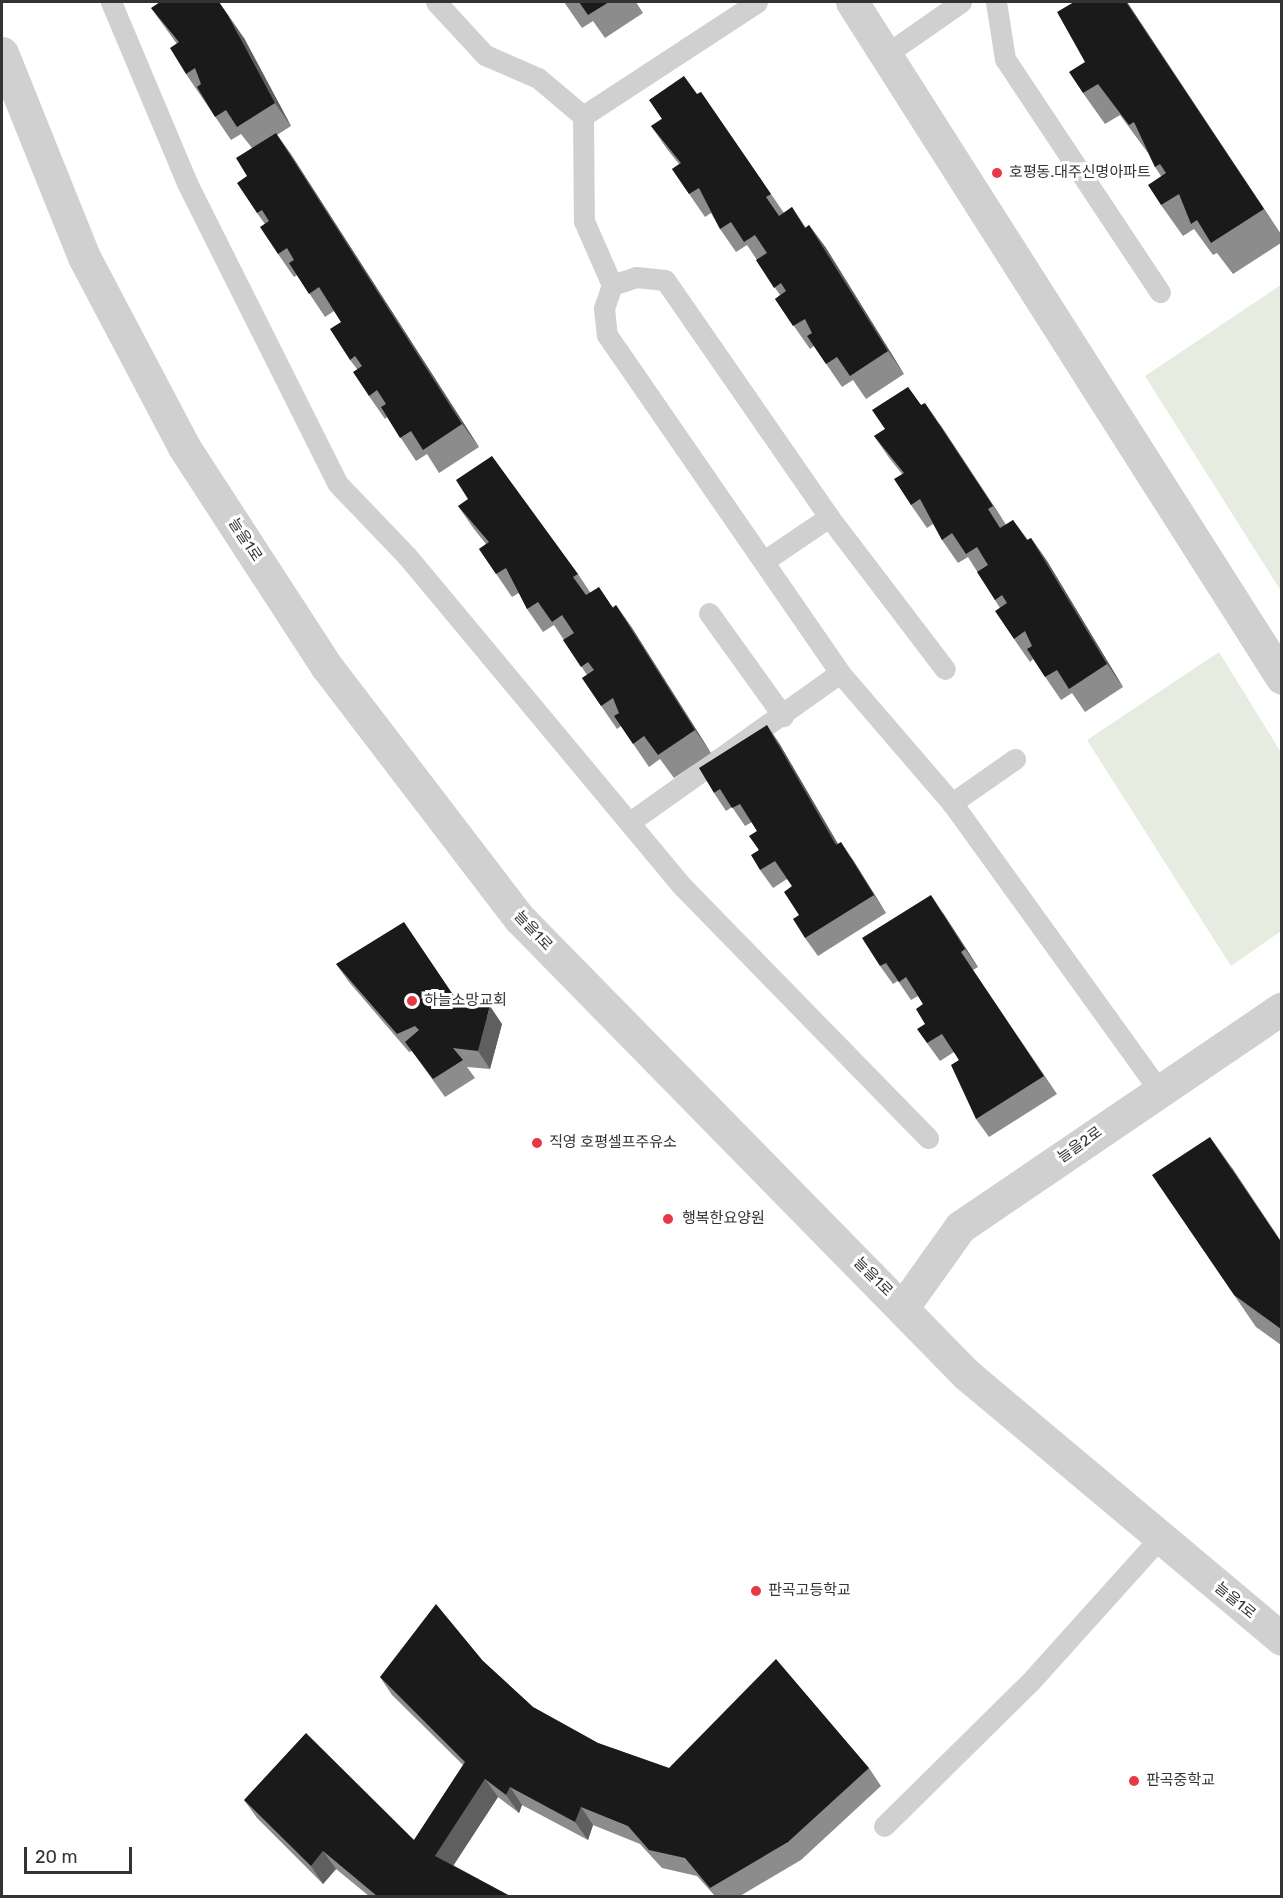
<!DOCTYPE html>
<meta charset="utf-8">
<style>
body{margin:0}
#map{position:relative;width:1283px;height:1898px;overflow:hidden;background:#fff;font-family:Rubik,"Noto Sans KR",sans-serif}
div>[style]{position:absolute}
[style*='--x']{left:calc(var(--x)*1px);top:calc(var(--y)*1px);width:calc(var(--w)*1px);rotate:calc(var(--a)*1deg)}
.green>*{inset:0;background:#e6ecdf}
.service>*{height:21px;margin:-10.5px;padding:0 10.5px;transform-origin:10.5px;border-radius:10.5px;background:#d0d0d0}
.minor>*{height:33px;margin:-16.5px;padding:0 16.5px;transform-origin:16.5px;border-radius:16.5px;background:#d0d0d0}
.tertiary>*{height:33px;margin:-16.5px;padding:0 16.5px;transform-origin:16.5px;border-radius:16.5px;background:#d0d0d0}
.wall>*{inset:0;background:#8c8c8c}
.shaded-wall>*{inset:0;background:#5f5f5f}
.building>*{inset:0;background:#1a1a1a}
.dots>*{width:16px;height:16px;translate:-50% -50%;box-sizing:border-box;border:3px solid #fff;border-radius:50%}
span{translate:-50% -50%;white-space:nowrap;text-align:center;line-height:1.15;-webkit-text-stroke:6px #fff;paint-order:stroke}
.poi-label{font-size:15px;color:#333}
.left{translate:0 -50%;text-align:left}
.street-label{font-size:15px;color:#333}
.frame{position:absolute;inset:0;border:3px solid #333;pointer-events:none}
.scale{position:absolute;left:24px;top:1847px;width:108px;height:27px;box-sizing:border-box;border:3px solid #333;border-top:0;padding-left:8px;font-size:18px;line-height:21px;white-space:nowrap;color:#333;-webkit-text-stroke:4px #fff;paint-order:stroke}
</style>
<div id="map">
<div class="green">
<div style="clip-path:polygon(1281px 285px,1281px 591px,1145px 376px)"></div>
<div style="clip-path:polygon(1219px 652px,1282px 754px,1281px 931px,1231px 966px,1087px 740px)"></div>
</div>
<div class="service">
<div style="--x:111;--y:2;--w:196;--a:67.2"></div>
<div style="--x:187;--y:183;--w:335;--a:63.4"></div>
<div style="--x:337;--y:483;--w:101;--a:46.2"></div>
<div style="--x:407;--y:556;--w:431;--a:50.2"></div>
<div style="--x:683;--y:887;--w:351;--a:45.7"></div>
<div style="--x:436;--y:2;--w:72;--a:47.2"></div>
<div style="--x:485;--y:55;--w:58;--a:23.5"></div>
<div style="--x:538;--y:78;--w:59;--a:40.2"></div>
<div style="--x:583;--y:116;--w:105;--a:89.5"></div>
<div style="--x:584;--y:221;--w:70;--a:66.4"></div>
<div style="--x:612;--y:285;--w:24;--a:109"></div>
<div style="--x:604;--y:308;--w:27;--a:84"></div>
<div style="--x:607;--y:335;--w:411;--a:55.4"></div>
<div style="--x:840;--y:673;--w:172;--a:49.3"></div>
<div style="--x:952;--y:803;--w:354;--a:54.2"></div>
<div style="--x:996;--y:2;--w:58;--a:81"></div>
<div style="--x:1005;--y:59;--w:280;--a:56.4"></div>
<div style="--x:888;--y:53;--w:89;--a:-34.9"></div>
<div style="--x:583;--y:116;--w:208;--a:-33.2"></div>
<div style="--x:612;--y:285;--w:25;--a:-18"></div>
<div style="--x:636;--y:277;--w:29;--a:6"></div>
<div style="--x:665;--y:280;--w:288;--a:55.3"></div>
<div style="--x:829;--y:517;--w:191;--a:52.7"></div>
<div style="--x:764;--y:561;--w:78;--a:-34.1"></div>
<div style="--x:709;--y:613;--w:127;--a:54.3"></div>
<div style="--x:952;--y:803;--w:77;--a:-34.9"></div>
<div style="--x:630;--y:822;--w:257;--a:-35.4"></div>
<div style="--x:884;--y:1826;--w:206;--a:-44.6"></div>
<div style="--x:1031;--y:1681;--w:191;--a:-48"></div>
</div>
<div class="minor">
<div style="--x:852;--y:2;--w:801;--a:57.54"></div>
</div>
<div class="tertiary">
<div style="--x:2;--y:53;--w:220;--a:68.1"></div>
<div style="--x:84;--y:257;--w:215;--a:62.2"></div>
<div style="--x:184;--y:447;--w:262;--a:57"></div>
<div style="--x:327;--y:667;--w:317;--a:52.6"></div>
<div style="--x:520;--y:919;--w:637;--a:45.57"></div>
<div style="--x:966;--y:1374;--w:412;--a:40"></div>
<div style="--x:903;--y:1307;--w:98;--a:-54.5"></div>
<div style="--x:960;--y:1227;--w:389;--a:-34.2"></div>
</div>
<div class="wall">
<div style="clip-path:polygon(564px 2px,636px 2px,643px 13px,605px 38px,593px 21px,582px 28px)"></div>
<div style="clip-path:polygon(1074px 2px,1127px 2px,1281px 234px,1281px 243px,1233px 274px,1217px 253px,1213px 255px,1194px 229px,1183px 236px,1161px 205px,1161px 176px,1155px 167px,1148px 153px,1120px 115px,1105px 124px,1083px 93px,1085px 62px)"></div>
<div style="clip-path:polygon(151px 8px,244px 38px,291px 126px,277px 135px,292px 156px,479px 447px,439px 473px,427px 454px,416px 461px,387px 417px,385px 419px,369px 396px,357px 369px,350px 360px,341px 322px,334px 311px,325px 317px,297px 275px,294px 277px,278px 254px,265px 224px,257px 213px,247px 176px,252px 148px,241px 134px,231px 140px,186px 74px,177px 44px)"></div>
<div style="clip-path:polygon(701px 92px,784px 213px,792px 207px,806px 228px,809px 225px,826px 248px,904px 374px,866px 399px,853px 380px,842px 387px,814px 346px,810px 349px,775px 299px,780px 295px,756px 260px,757px 260px,747px 245px,736px 252px,720px 229px,711px 213px,705px 217px,672px 169px,679px 164px,667px 149px,651px 126px)"></div>
<div style="clip-path:polygon(908px 387px,921px 405px,941px 426px,1006px 525px,1013px 520px,1028px 540px,1031px 538px,1047px 561px,1123px 687px,1085px 712px,1072px 693px,1061px 700px,1033px 659px,1030px 662px,1014px 639px,1000px 608px,968px 557px,958px 563px,942px 540px,933px 524px,927px 528px,911px 505px,902px 474px,890px 459px,874px 436px,885px 429px)"></div>
<div style="clip-path:polygon(458px 506px,578px 574px,590px 592px,613px 607px,616px 605px,632px 628px,711px 753px,674px 778px,660px 759px,649px 767px,621px 726px,617px 729px,582px 678px,587px 675px,554px 625px,543px 632px,527px 609px,519px 593px,512px 597px,479px 549px,486px 544px,474px 529px)"></div>
<div style="clip-path:polygon(779px 743px,838px 844px,853px 860px,886px 913px,818px 956px,805px 938px,792px 886px,787px 879px,773px 888px,760px 870px,757px 831px,752px 822px,745px 826px,732px 807px,726px 811px,714px 793px)"></div>
<div style="clip-path:polygon(943px 913px,978px 967px,973px 970px,1057px 1094px,989px 1137px,976px 1119px,959px 1060px,954px 1052px,940px 1061px,927px 1043px,923px 1004px,918px 996px,911px 1000px,898px 981px,893px 984px,880px 966px)"></div>
<div style="clip-path:polygon(336px 964px,459px 1002px,502px 1024px,490px 1069px,467px 1067px,475px 1078px,445px 1097px,412px 1051px,409px 1052px,349px 982px)"></div>
<div style="clip-path:polygon(1232px 1168px,1281px 1241px,1281px 1345px,1256px 1327px,1234px 1295px)"></div>
<div style="clip-path:polygon(483px 1661px,533px 1707px,598px 1743px,669px 1768px,869px 1768px,881px 1786px,801px 1860px,740px 1896px,715px 1896px,697px 1876px,662px 1868px,640px 1844px,593px 1825px,588px 1840px,522px 1805px,519px 1813px,498px 1797px,453px 1865px,510px 1896px,369px 1896px,336px 1869px,323px 1884px,257px 1818px,244px 1800px,414px 1840px,463px 1765px,392px 1695px,380px 1677px)"></div>
</div>
<div class="shaded-wall">
<div style="clip-path:polygon(1126px 2px,1127px 2px,1281px 235px,1264px 209px)"></div>
<div style="clip-path:polygon(228px 15px,244px 38px,291px 126px,275px 103px)"></div>
<div style="clip-path:polygon(276px 133px,292px 156px,479px 447px,462px 424px)"></div>
<div style="clip-path:polygon(809px 225px,826px 248px,904px 374px,888px 351px)"></div>
<div style="clip-path:polygon(925px 403px,941px 426px,1009px 529px,993px 506px)"></div>
<div style="clip-path:polygon(1031px 538px,1047px 561px,1123px 687px,1107px 664px)"></div>
<div style="clip-path:polygon(616px 605px,632px 628px,711px 753px,695px 730px)"></div>
<div style="clip-path:polygon(767px 725px,779px 743px,849px 863px,836px 845px)"></div>
<div style="clip-path:polygon(841px 842px,853px 860px,886px 913px,874px 895px)"></div>
<div style="clip-path:polygon(931px 895px,943px 913px,978px 967px,965px 949px)"></div>
<div style="clip-path:polygon(490px 1006px,502px 1024px,490px 1069px,478px 1051px)"></div>
<div style="clip-path:polygon(1210px 1137px,1232px 1168px,1281px 1242px)"></div>
<div style="clip-path:polygon(485px 1779px,498px 1797px,448px 1874px,435px 1856px)"></div>
<div style="clip-path:polygon(510px 1787px,522px 1805px,519px 1813px,506px 1795px)"></div>
<div style="clip-path:polygon(581px 1807px,593px 1825px,588px 1840px,575px 1822px)"></div>
<div style="clip-path:polygon(323px 1851px,336px 1869px,323px 1884px,311px 1866px)"></div>
</div>
<div class="building">
<div style="clip-path:polygon(160px 2px,219px 2px,228px 15px,275px 103px,237px 127px,226px 110px,215px 117px,197px 87px,201px 84px,195px 68px,186px 74px,170px 48px,179px 42px,151px 8px)"></div>
<div style="clip-path:polygon(579px 2px,609px 2px,588px 15px)"></div>
<div style="clip-path:polygon(1074px 2px,1126px 2px,1264px 209px,1211px 243px,1197px 220px,1191px 224px,1179px 194px,1161px 205px,1148px 185px,1166px 173px,1160px 164px,1155px 167px,1134px 122px,1129px 125px,1098px 84px,1083px 93px,1069px 72px,1085px 62px,1057px 12px)"></div>
<div style="clip-path:polygon(684px 76px,697px 94px,701px 92px,771px 194px,766px 197px,779px 216px,792px 207px,805px 228px,809px 225px,888px 351px,850px 376px,837px 357px,826px 364px,807px 336px,812px 333px,805px 319px,793px 326px,775px 299px,786px 291px,781px 283px,774px 288px,756px 260px,767px 253px,755px 235px,744px 242px,731px 222px,720px 229px,699px 188px,689px 194px,672px 169px,681px 163px,651px 126px,662px 119px,649px 100px)"></div>
<div style="clip-path:polygon(276px 133px,462px 424px,423px 450px,411px 431px,400px 438px,381px 407px,386px 404px,377px 390px,369px 396px,353px 372px,362px 366px,355px 356px,350px 360px,330px 329px,341px 322px,319px 287px,309px 294px,289px 263px,294px 260px,287px 248px,278px 254px,260px 227px,269px 221px,262px 210px,257px 213px,237px 183px,247px 176px,236px 158px)"></div>
<div style="clip-path:polygon(908px 387px,921px 405px,925px 403px,993px 506px,988px 509px,1000px 528px,1013px 520px,1027px 540px,1031px 538px,1107px 664px,1069px 689px,1057px 670px,1045px 677px,1027px 649px,1032px 646px,1025px 631px,1014px 639px,995px 611px,1007px 603px,1002px 595px,995px 600px,977px 572px,988px 565px,977px 547px,966px 554px,952px 533px,942px 540px,920px 499px,911px 505px,894px 479px,904px 473px,874px 436px,885px 429px,872px 410px)"></div>
<div style="clip-path:polygon(492px 456px,578px 574px,573px 577px,586px 595px,599px 587px,613px 608px,616px 605px,695px 730px,658px 755px,644px 736px,633px 744px,614px 716px,619px 713px,613px 698px,601px 706px,582px 678px,594px 670px,588px 662px,581px 667px,563px 640px,574px 633px,562px 615px,552px 622px,538px 602px,527px 609px,506px 568px,496px 574px,479px 549px,489px 542px,458px 506px,468px 499px,456px 480px)"></div>
<div style="clip-path:polygon(767px 725px,836px 845px,841px 842px,874px 895px,805px 938px,793px 919px,799px 915px,784px 892px,792px 886px,775px 861px,760px 870px,751px 855px,759px 850px,749px 836px,757px 831px,740px 804px,732px 808px,720px 789px,714px 793px,699px 768px)"></div>
<div style="clip-path:polygon(931px 895px,965px 949px,961px 952px,1044px 1076px,976px 1119px,951px 1065px,959px 1060px,942px 1034px,927px 1043px,917px 1029px,925px 1024px,916px 1009px,923px 1004px,906px 977px,899px 982px,886px 963px,880px 966px,862px 938px)"></div>
<div style="clip-path:polygon(404px 922px,458px 1002px,490px 1006px,478px 1051px,453px 1048px,463px 1060px,433px 1079px,405px 1042px,419px 1030px,415px 1026px,397px 1034px,336px 964px)"></div>
<div style="clip-path:polygon(1210px 1137px,1281px 1242px,1281px 1329px,1234px 1295px,1152px 1175px)"></div>
<div style="clip-path:polygon(436px 1604px,483px 1661px,533px 1707px,598px 1743px,669px 1768px,776px 1659px,869px 1768px,788px 1842px,710px 1888px,685px 1858px,649px 1850px,628px 1826px,581px 1807px,575px 1822px,510px 1787px,506px 1795px,485px 1779px,435px 1856px,510px 1896px,377px 1896px,323px 1851px,311px 1866px,244px 1800px,306px 1733px,414px 1840px,465px 1762px,380px 1677px)"></div>
</div>
<div class="dots">
<div style="left:997px;top:173px;background:#e63946"></div>
<div style="left:412px;top:1001px;background:#e63946"></div>
<div style="left:537px;top:1143px;background:#e63946"></div>
<div style="left:668px;top:1219px;background:#e63946"></div>
<div style="left:756px;top:1591px;background:#e63946"></div>
<div style="left:1134px;top:1781px;background:#e63946"></div>
</div>
<div class="poi-label">
<span class="left" style="left:1009px;top:173px">호평동.대주신명아파트</span>
<span class="left" style="left:424px;top:1001px">하늘소망교회</span>
<span class="left" style="left:549px;top:1143px">직영 호평셀프주유소</span>
<span class="left" style="left:682px;top:1219px">행복한요양원</span>
<span class="left" style="left:768px;top:1591px">판곡고등학교</span>
<span class="left" style="left:1146px;top:1781px">판곡중학교</span>
</div>
<div class="street-label">
<span style="left:245px;top:540px;rotate:57deg">늘을1로</span>
<span style="left:533px;top:931px;rotate:47deg">늘을1로</span>
<span style="left:1080px;top:1145px;rotate:-35deg">늘을2로</span>
<span style="left:873px;top:1277px;rotate:45deg">늘을1로</span>
<span style="left:1235px;top:1601px;rotate:39deg">늘을1로</span>
</div>
<div class="frame"></div>
<div class="scale">20 m</div>
</div>
